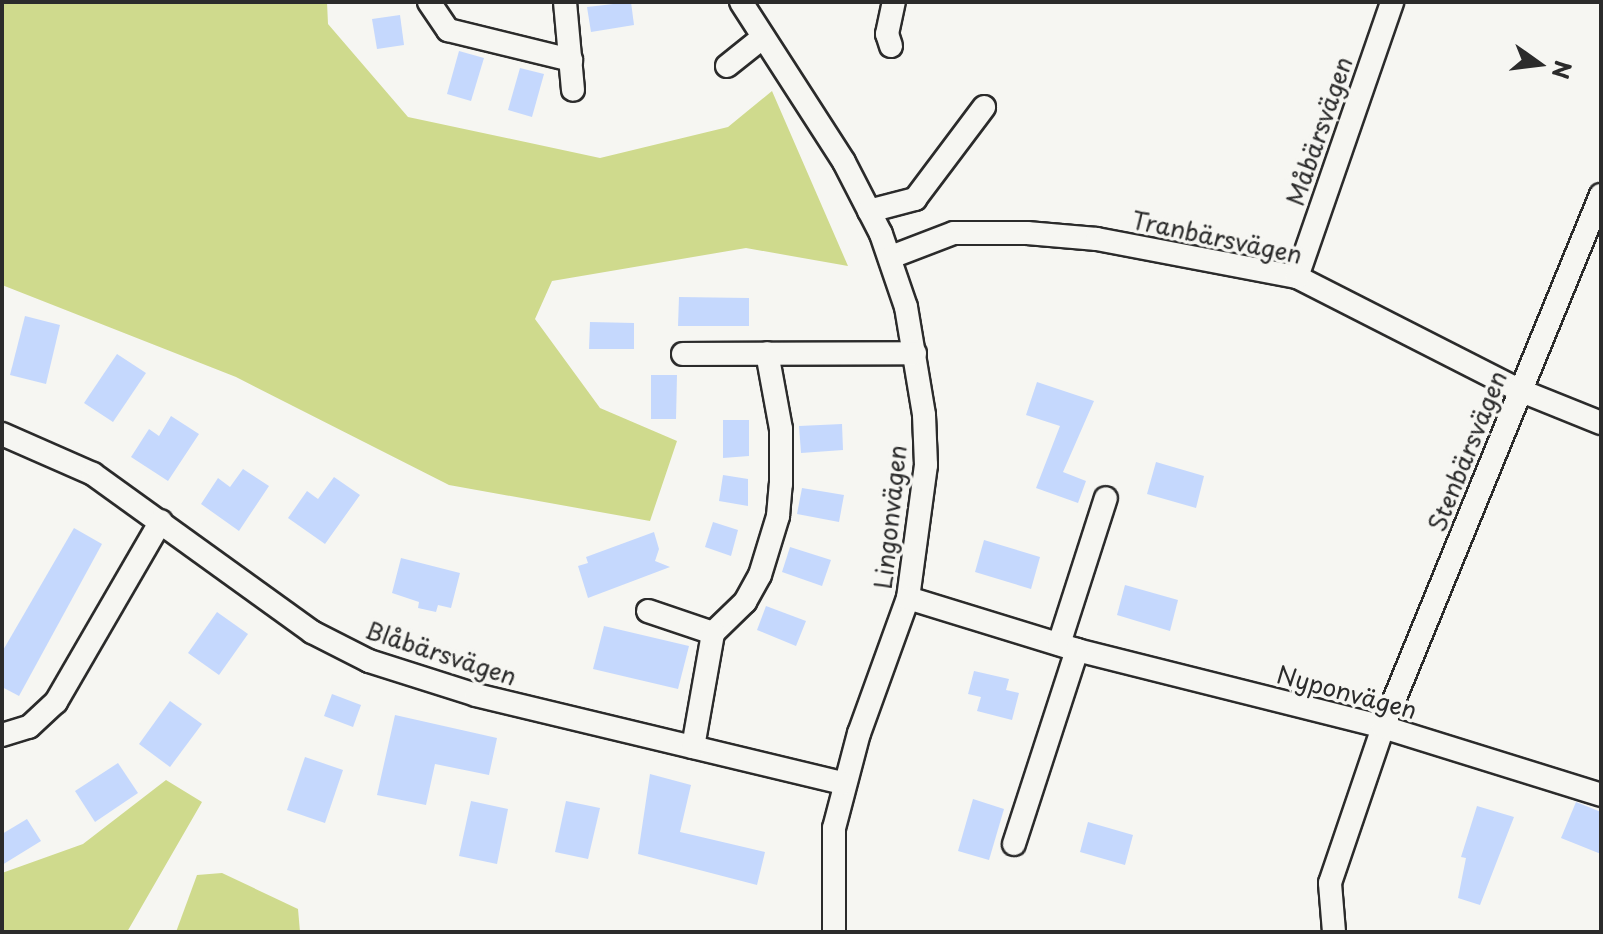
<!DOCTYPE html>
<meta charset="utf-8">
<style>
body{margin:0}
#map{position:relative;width:1603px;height:934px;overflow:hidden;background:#f6f6f2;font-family:"Playpen Sans",sans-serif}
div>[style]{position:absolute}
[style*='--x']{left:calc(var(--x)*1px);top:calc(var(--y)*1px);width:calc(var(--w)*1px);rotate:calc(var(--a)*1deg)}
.green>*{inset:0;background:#cfda8d}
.building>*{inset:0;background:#c5d8fd}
.roads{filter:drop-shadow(2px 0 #2b2b2b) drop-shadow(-2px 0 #2b2b2b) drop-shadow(0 2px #2b2b2b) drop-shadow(0 -2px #2b2b2b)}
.minor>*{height:22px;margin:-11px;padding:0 11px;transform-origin:11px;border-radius:11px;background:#f6f6f2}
span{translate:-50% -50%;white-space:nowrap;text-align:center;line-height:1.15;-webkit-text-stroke:7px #f6f6f2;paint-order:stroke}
.street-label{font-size:24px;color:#2b2b2b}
.frame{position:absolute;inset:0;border:4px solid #2b2b2b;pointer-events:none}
.north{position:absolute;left:1499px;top:24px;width:80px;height:80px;-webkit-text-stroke:6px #f6f6f2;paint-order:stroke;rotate:104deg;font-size:22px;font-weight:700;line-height:32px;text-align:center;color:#2b2b2b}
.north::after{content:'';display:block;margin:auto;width:28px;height:36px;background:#2b2b2b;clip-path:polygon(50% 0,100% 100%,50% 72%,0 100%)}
</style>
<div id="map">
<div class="green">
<div style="clip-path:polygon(2px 2px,327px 2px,328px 24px,408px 117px,600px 158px,728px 127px,772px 91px,848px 266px,746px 248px,552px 281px,535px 319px,600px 408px,677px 441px,650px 521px,449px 485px,236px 377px,2px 285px)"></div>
<div style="clip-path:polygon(166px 780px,202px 802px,127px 932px,2px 932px,2px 873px,83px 844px)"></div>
<div style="clip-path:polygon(222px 873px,298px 909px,300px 932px,176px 932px,197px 875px)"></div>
</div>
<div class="building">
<div style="clip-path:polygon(631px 2px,634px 25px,591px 32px,587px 7px)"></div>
<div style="clip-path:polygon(400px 15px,404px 45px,377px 49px,372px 19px)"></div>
<div style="clip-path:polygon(459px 51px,484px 58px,471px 101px,447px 94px)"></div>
<div style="clip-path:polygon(520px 68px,544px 74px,532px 117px,508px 110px)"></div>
<div style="clip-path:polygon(679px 297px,749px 298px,749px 326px,678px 326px)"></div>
<div style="clip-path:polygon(25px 316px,60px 325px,46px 384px,10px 375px)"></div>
<div style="clip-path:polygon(590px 322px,634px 323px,634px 349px,589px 349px)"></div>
<div style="clip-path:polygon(117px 354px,146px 373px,113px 422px,84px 403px)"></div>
<div style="clip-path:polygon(651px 375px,677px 375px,676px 419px,651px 419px)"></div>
<div style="clip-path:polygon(1037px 382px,1094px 401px,1063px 472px,1086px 481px,1078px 503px,1036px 488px,1060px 426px,1026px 415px)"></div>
<div style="clip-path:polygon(171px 416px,199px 434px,168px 481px,131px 457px,149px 429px,159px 436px)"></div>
<div style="clip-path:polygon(723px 420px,749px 420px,749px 456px,723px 458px)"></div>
<div style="clip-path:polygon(842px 424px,843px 450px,801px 453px,799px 426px)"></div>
<div style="clip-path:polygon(1156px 462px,1204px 476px,1196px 508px,1147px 494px)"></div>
<div style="clip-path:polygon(243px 469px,269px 486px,239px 531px,201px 504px,218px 478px,230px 487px)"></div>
<div style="clip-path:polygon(723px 475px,748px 479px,748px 506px,719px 501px)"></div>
<div style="clip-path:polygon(334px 477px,360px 495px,325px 544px,288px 518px,307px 491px,318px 499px)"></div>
<div style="clip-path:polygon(802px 488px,844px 495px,839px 522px,797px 514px)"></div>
<div style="clip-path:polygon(713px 522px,738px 530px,731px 556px,705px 547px)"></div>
<div style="clip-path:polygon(74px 528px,102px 544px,19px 696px,2px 687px,2px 652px)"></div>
<div style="clip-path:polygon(654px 532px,659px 549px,655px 561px,670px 567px,588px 598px,578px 566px,588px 563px,586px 557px)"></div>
<div style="clip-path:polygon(984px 540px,1040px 557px,1031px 589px,975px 572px)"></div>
<div style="clip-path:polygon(790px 547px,831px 560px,822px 586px,782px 572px)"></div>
<div style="clip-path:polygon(401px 558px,460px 573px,451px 608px,438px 605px,436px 612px,418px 608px,419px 602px,392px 593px)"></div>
<div style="clip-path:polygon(1125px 585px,1178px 600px,1170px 631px,1117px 615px)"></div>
<div style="clip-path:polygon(766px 606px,806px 621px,796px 646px,757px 630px)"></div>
<div style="clip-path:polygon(217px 612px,248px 634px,219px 675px,188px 653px)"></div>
<div style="clip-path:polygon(604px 626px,689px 646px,678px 689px,593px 669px)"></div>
<div style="clip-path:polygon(974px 671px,1009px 679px,1006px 690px,1019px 693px,1012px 720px,977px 711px,981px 697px,968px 694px)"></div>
<div style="clip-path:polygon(332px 694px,361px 705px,353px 727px,324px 716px)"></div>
<div style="clip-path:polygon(170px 701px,202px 724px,170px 767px,139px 744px)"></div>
<div style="clip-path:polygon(395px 715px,497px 738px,489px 775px,435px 764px,426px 805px,377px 795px)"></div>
<div style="clip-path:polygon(305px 757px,343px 770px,325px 823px,287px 810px)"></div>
<div style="clip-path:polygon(118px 763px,138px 793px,95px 822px,75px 791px)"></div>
<div style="clip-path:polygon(650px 774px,691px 785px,680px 832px,765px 852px,757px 885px,638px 854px)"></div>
<div style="clip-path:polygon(973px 799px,1004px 809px,989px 860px,958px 851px)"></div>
<div style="clip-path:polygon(471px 801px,508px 809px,497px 864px,459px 856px)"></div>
<div style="clip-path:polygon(566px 801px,600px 808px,588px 859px,555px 852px)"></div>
<div style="clip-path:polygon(1576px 802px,1601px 812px,1601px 854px,1561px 838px)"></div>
<div style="clip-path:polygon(1477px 806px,1514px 817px,1480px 905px,1458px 898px,1466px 858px,1461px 857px)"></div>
<div style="clip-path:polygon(27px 819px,41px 841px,2px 865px,2px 834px)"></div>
<div style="clip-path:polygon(1088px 822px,1133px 835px,1125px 865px,1080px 852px)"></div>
</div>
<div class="roads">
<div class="minor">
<div style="--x:429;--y:2;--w:34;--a:56"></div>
<div style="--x:448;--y:30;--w:127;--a:13.7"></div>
<div style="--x:565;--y:2;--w:88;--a:84.8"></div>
<div style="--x:741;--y:2;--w:190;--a:57.2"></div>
<div style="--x:844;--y:162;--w:81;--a:62.8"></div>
<div style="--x:881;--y:234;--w:77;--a:71.1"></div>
<div style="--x:906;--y:307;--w:109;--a:80.5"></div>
<div style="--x:924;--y:415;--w:50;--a:87.7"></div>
<div style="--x:926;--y:465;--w:134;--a:97.7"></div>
<div style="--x:908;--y:598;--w:144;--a:109.9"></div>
<div style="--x:859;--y:733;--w:98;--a:104.7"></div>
<div style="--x:834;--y:828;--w:104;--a:90"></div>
<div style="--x:891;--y:46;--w:13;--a:-108"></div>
<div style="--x:887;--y:34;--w:33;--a:-78"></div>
<div style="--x:727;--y:66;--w:43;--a:-38.5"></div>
<div style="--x:869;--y:211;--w:48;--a:-14.6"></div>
<div style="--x:915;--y:199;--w:115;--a:-53.1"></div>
<div style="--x:891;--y:257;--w:67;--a:-20.9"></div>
<div style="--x:954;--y:233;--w:73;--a:0"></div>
<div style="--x:1027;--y:233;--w:70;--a:4.9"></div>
<div style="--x:1097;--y:239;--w:204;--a:10.8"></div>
<div style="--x:1297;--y:277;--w:249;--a:27"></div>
<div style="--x:1519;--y:390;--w:88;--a:21.9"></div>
<div style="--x:1297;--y:277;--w:291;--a:-70.9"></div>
<div style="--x:683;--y:354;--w:232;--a:-0.2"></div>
<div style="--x:2;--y:434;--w:99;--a:23.7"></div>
<div style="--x:93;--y:474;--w:270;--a:35.8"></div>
<div style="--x:312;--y:632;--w:64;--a:27"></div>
<div style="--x:369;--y:661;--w:112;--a:17.6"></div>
<div style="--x:476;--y:695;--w:377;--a:13.5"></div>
<div style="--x:908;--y:598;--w:177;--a:17.1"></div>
<div style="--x:1077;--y:650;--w:316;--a:14.1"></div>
<div style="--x:1383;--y:727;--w:228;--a:17.3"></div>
<div style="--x:648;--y:611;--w:69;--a:18.7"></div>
<div style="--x:713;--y:633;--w:45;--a:-44.1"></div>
<div style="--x:745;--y:602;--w:31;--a:-61"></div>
<div style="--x:760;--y:575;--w:62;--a:-73"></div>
<div style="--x:778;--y:516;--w:32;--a:-85"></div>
<div style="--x:781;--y:484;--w:55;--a:-90"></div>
<div style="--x:781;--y:429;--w:77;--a:-100.4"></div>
<div style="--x:1059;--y:644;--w:153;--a:-72.2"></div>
<div style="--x:2;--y:735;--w:28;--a:-17"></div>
<div style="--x:29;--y:727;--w:37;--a:-43"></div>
<div style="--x:56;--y:702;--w:209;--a:-59.9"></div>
<div style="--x:693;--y:747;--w:116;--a:-80"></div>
<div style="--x:1014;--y:844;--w:204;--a:-72"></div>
<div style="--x:1334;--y:932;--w:49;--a:-94.7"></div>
<div style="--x:1330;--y:883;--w:165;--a:-71.2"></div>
<div style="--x:1383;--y:727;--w:575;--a:-67.72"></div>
</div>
</div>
<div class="street-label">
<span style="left:1319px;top:131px;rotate:-71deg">Måbärsvägen</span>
<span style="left:1217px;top:237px;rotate:12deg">Tranbärsvägen</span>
<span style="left:1467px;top:451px;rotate:-68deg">Stenbärsvägen</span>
<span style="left:890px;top:517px;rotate:-84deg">Lingonvägen</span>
<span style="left:441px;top:653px;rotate:18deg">Blåbärsvägen</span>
<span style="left:1347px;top:692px;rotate:15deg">Nyponvägen</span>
</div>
<div class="frame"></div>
<div class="north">N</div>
</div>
